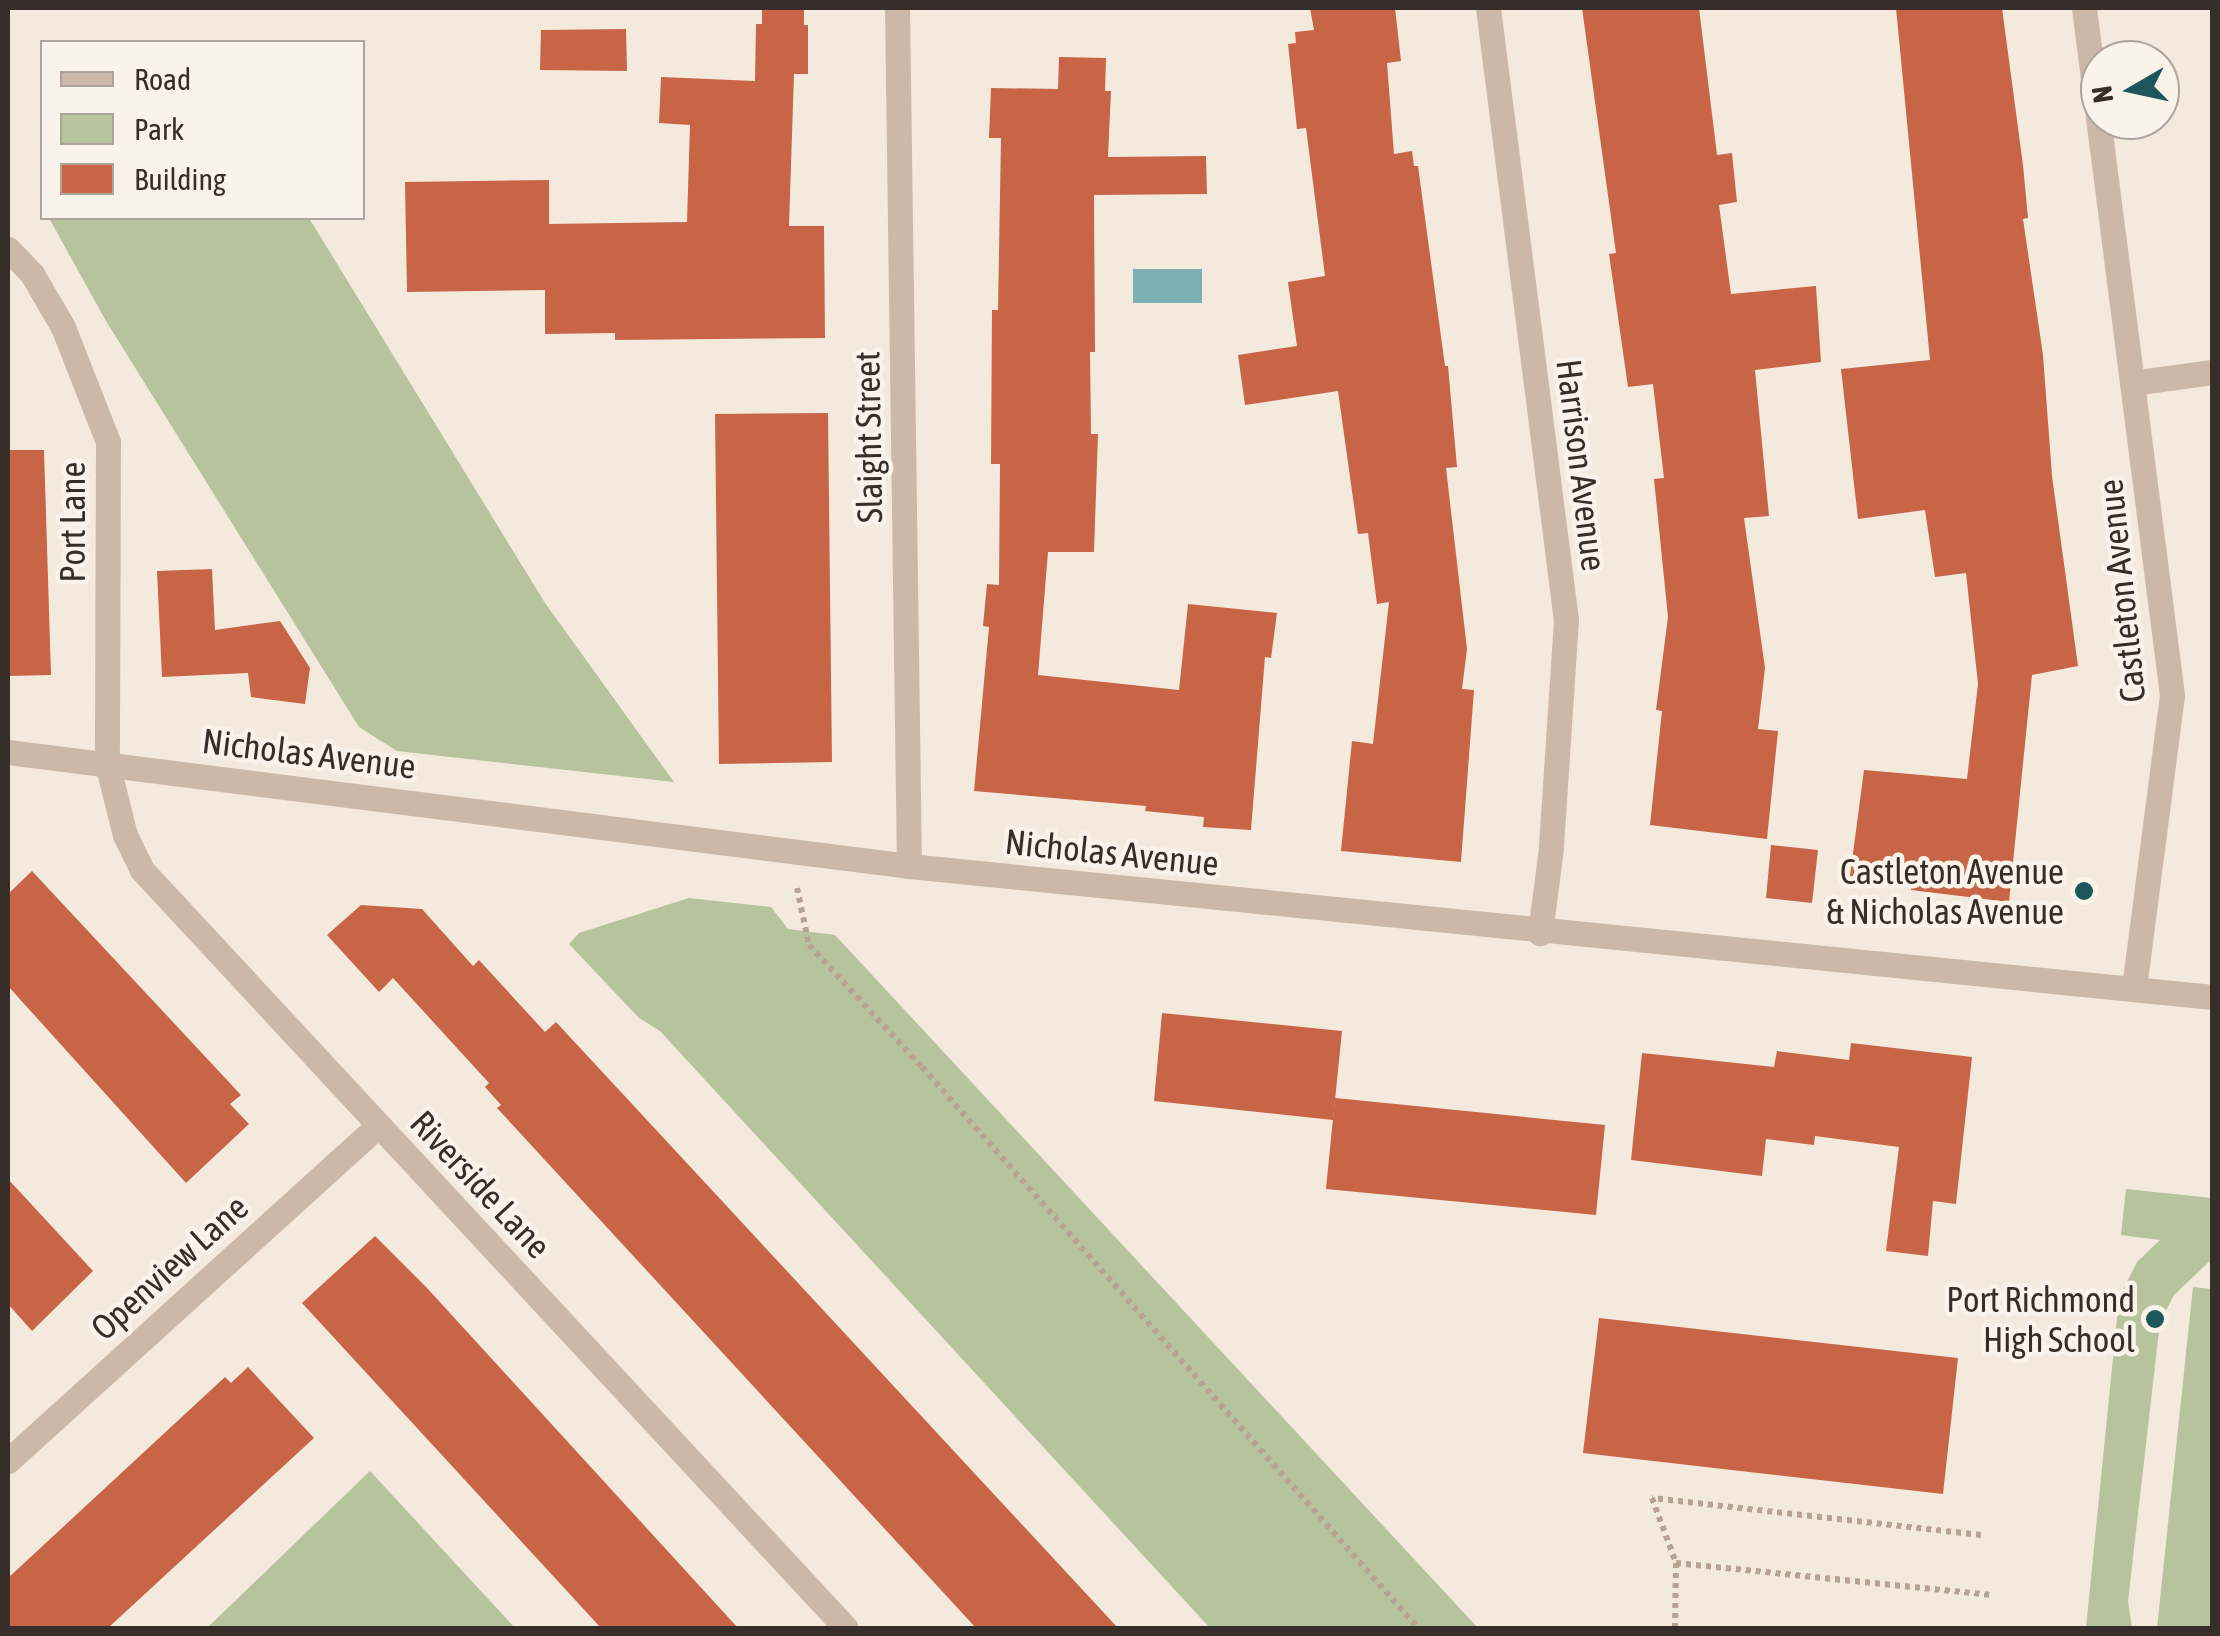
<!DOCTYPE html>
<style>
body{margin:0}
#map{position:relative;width:2220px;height:1636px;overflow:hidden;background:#f3e9dd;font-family:"Asap Condensed",sans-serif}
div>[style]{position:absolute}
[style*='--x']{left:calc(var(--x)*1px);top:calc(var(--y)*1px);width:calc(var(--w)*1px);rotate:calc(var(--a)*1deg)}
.green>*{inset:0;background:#b6c39c}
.water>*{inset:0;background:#7bafb1}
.building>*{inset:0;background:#c86546}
.path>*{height:6px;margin-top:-3px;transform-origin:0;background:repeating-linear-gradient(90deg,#b7a293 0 5px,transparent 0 10px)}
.minor>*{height:25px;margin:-12.5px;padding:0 12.5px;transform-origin:12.5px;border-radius:12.5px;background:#ccb8a8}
.dots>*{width:28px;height:28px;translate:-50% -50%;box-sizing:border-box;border:5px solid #faf3ea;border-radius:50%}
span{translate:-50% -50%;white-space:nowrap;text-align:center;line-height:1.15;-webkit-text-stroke:9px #faf3ea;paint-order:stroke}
.street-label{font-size:35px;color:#382e29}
.poi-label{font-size:35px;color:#382e29}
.right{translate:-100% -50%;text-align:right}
.frame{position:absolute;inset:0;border:10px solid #382e29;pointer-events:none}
.legend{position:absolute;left:40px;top:40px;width:325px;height:180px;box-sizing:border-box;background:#faf3ea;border:2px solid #aca49d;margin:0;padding:12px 18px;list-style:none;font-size:30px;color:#382e29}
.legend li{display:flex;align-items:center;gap:20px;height:50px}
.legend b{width:50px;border:2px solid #aca49d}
.north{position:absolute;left:2080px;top:40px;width:100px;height:100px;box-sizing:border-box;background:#faf3ea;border:2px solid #aca49d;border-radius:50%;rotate:261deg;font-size:28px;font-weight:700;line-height:40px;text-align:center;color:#382e29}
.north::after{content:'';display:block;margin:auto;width:35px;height:45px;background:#1d575b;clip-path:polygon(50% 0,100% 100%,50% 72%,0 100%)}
</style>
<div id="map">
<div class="green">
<div style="clip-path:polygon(49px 218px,309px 218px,545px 603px,674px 782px,397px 751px,359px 727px,106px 321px)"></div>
<div style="clip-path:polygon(689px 898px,771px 907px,788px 929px,835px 935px,1478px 1628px,1210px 1628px,660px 1031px,639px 1018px,569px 944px,579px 933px)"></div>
<div style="clip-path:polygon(2126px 1189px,2212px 1198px,2212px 1259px,2174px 1295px,2160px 1322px,2128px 1601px,2132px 1628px,2086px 1628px,2119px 1298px,2137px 1262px,2160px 1240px,2121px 1235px)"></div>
<div style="clip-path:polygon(2193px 1287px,2212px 1289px,2212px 1628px,2157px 1628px)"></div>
<div style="clip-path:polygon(370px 1471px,515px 1628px,207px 1628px)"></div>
</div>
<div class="water">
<div style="clip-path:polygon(1133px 269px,1202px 269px,1202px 303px,1133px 303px)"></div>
</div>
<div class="building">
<div style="clip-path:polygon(762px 8px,804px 8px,804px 25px,808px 25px,808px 74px,794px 74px,789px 226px,824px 226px,825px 338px,615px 340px,615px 333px,545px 334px,545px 290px,407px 292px,405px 182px,549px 180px,549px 224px,687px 222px,690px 125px,659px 123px,661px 77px,755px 81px,756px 24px,762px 24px)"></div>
<div style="clip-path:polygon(1310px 8px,1395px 8px,1401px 61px,1387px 63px,1394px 154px,1412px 151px,1414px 166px,1418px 166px,1445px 366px,1448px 366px,1457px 467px,1446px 468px,1467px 649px,1462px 689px,1474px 690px,1461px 862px,1341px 851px,1352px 741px,1373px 744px,1389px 602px,1377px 604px,1368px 533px,1358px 534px,1338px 391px,1245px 405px,1238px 355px,1297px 346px,1288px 282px,1325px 276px,1306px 128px,1297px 129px,1288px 44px,1296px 43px,1295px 32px,1314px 30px)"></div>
<div style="clip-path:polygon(1582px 8px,1699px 8px,1717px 155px,1732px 153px,1737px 202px,1719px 205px,1731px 294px,1816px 286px,1821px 362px,1755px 370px,1769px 516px,1744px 518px,1765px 668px,1758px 729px,1778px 731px,1767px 839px,1650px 825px,1662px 711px,1656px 710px,1668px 617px,1654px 479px,1664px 478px,1653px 384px,1628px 387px,1609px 254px,1616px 253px)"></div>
<div style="clip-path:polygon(1896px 8px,2002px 8px,2023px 165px,2028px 218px,2023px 219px,2043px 355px,2052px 476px,2078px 666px,2032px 675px,2009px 902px,1911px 890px,1911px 884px,1850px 876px,1864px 770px,1967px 779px,1978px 684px,1966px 573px,1935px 577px,1925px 510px,1858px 519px,1841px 369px,1930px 360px)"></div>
<div style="clip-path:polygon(626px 29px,627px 71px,540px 70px,541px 30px)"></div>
<div style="clip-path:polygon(1059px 57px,1106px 58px,1105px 91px,1111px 91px,1108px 157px,1206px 156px,1207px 194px,1094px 195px,1095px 352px,1090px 352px,1091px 434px,1098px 434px,1094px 552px,1048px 552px,1038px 675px,1179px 690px,1188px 604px,1277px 613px,1271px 658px,1265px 657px,1251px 830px,1203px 827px,1204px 817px,1145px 811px,1146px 806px,974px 791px,989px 627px,983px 626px,987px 584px,999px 585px,1000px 464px,991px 464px,992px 310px,998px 310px,1001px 138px,989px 138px,991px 88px,1058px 89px)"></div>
<div style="clip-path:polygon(828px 413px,832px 762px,719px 764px,715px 414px)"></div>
<div style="clip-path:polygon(8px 450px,44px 450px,51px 675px,8px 676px)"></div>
<div style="clip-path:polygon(212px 569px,215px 630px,280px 621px,310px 668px,305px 704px,251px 697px,248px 673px,162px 677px,157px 571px)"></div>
<div style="clip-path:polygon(1771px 845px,1818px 850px,1812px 903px,1766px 898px)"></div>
<div style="clip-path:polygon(32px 871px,241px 1095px,230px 1104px,249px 1124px,186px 1183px,8px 986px,8px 894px)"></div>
<div style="clip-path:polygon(361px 905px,422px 909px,473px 966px,479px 960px,545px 1032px,556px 1022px,1118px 1628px,976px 1628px,497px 1108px,501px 1105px,485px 1087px,489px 1083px,393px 978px,379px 992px,327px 935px)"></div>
<div style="clip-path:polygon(1162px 1013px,1342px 1031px,1333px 1120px,1154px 1101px)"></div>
<div style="clip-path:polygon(1851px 1043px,1972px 1057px,1956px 1204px,1933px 1201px,1928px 1256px,1886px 1251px,1899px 1147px,1815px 1136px,1814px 1145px,1766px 1139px,1762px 1176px,1631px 1160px,1642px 1053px,1774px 1067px,1777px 1051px,1849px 1060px)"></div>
<div style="clip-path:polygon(1335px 1098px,1605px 1125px,1596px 1215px,1326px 1189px)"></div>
<div style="clip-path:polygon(8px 1179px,93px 1271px,32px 1331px,8px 1304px)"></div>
<div style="clip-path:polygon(375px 1236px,427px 1288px,738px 1628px,601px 1628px,302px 1303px)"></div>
<div style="clip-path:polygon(1599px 1318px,1958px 1358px,1943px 1494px,1583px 1453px)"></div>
<div style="clip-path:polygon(248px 1367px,314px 1438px,108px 1628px,8px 1628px,8px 1578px,225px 1377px,231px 1383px)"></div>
</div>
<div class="path">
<div style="--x:797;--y:888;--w:58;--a:78.1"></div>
<div style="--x:809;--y:945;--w:166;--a:47.2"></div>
<div style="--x:922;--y:1067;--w:749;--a:48.52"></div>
<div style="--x:1981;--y:1535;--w:331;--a:-173.6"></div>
<div style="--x:1652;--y:1498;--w:69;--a:69.7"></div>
<div style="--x:1676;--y:1563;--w:315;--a:5.8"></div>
<div style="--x:1675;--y:1628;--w:65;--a:-89.1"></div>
</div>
<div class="minor">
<div style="--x:897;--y:8;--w:858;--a:89.2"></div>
<div style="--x:1488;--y:8;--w:617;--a:82.74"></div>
<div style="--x:1566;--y:620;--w:228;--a:93.8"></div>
<div style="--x:1551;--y:848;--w:86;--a:97.4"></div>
<div style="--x:2084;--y:8;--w:693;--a:82.7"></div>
<div style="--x:2172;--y:695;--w:296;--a:97.4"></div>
<div style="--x:8;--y:249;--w:35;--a:46"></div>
<div style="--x:32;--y:274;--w:61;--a:59.7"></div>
<div style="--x:63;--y:327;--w:123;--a:68.6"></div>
<div style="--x:108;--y:442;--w:321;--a:90.2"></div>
<div style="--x:107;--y:763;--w:74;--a:76"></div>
<div style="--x:125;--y:835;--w:39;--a:64"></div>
<div style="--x:142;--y:870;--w:1034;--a:47.12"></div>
<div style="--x:2132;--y:383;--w:81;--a:-7.8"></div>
<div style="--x:8;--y:752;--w:908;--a:7.21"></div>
<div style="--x:909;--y:866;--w:1310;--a:5.74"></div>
<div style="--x:8;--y:1461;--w:500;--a:-42.2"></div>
</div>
<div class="dots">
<div style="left:2084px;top:891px;background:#1d575b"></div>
<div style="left:2155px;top:1319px;background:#1d575b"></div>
</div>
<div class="street-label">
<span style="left:868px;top:437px;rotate:-91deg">Slaight Street</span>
<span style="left:1582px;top:465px;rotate:83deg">Harrison Avenue</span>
<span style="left:72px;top:522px;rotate:-90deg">Port Lane</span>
<span style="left:2121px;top:591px;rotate:-96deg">Castleton Avenue</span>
<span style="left:309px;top:753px;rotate:7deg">Nicholas Avenue</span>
<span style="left:1112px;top:852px;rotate:6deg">Nicholas Avenue</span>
<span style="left:481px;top:1184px;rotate:47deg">Riverside Lane</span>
<span style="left:169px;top:1267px;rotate:-42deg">Openview Lane</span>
</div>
<div class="poi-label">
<span class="right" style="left:2064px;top:891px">Castleton Avenue<br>&amp; Nicholas Avenue</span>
<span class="right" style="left:2135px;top:1319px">Port Richmond<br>High School</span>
</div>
<div class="frame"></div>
<ul class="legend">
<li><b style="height:12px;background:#ccb8a8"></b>Road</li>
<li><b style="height:28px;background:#b6c39c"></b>Park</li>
<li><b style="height:28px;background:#c86546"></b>Building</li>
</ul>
<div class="north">N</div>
</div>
